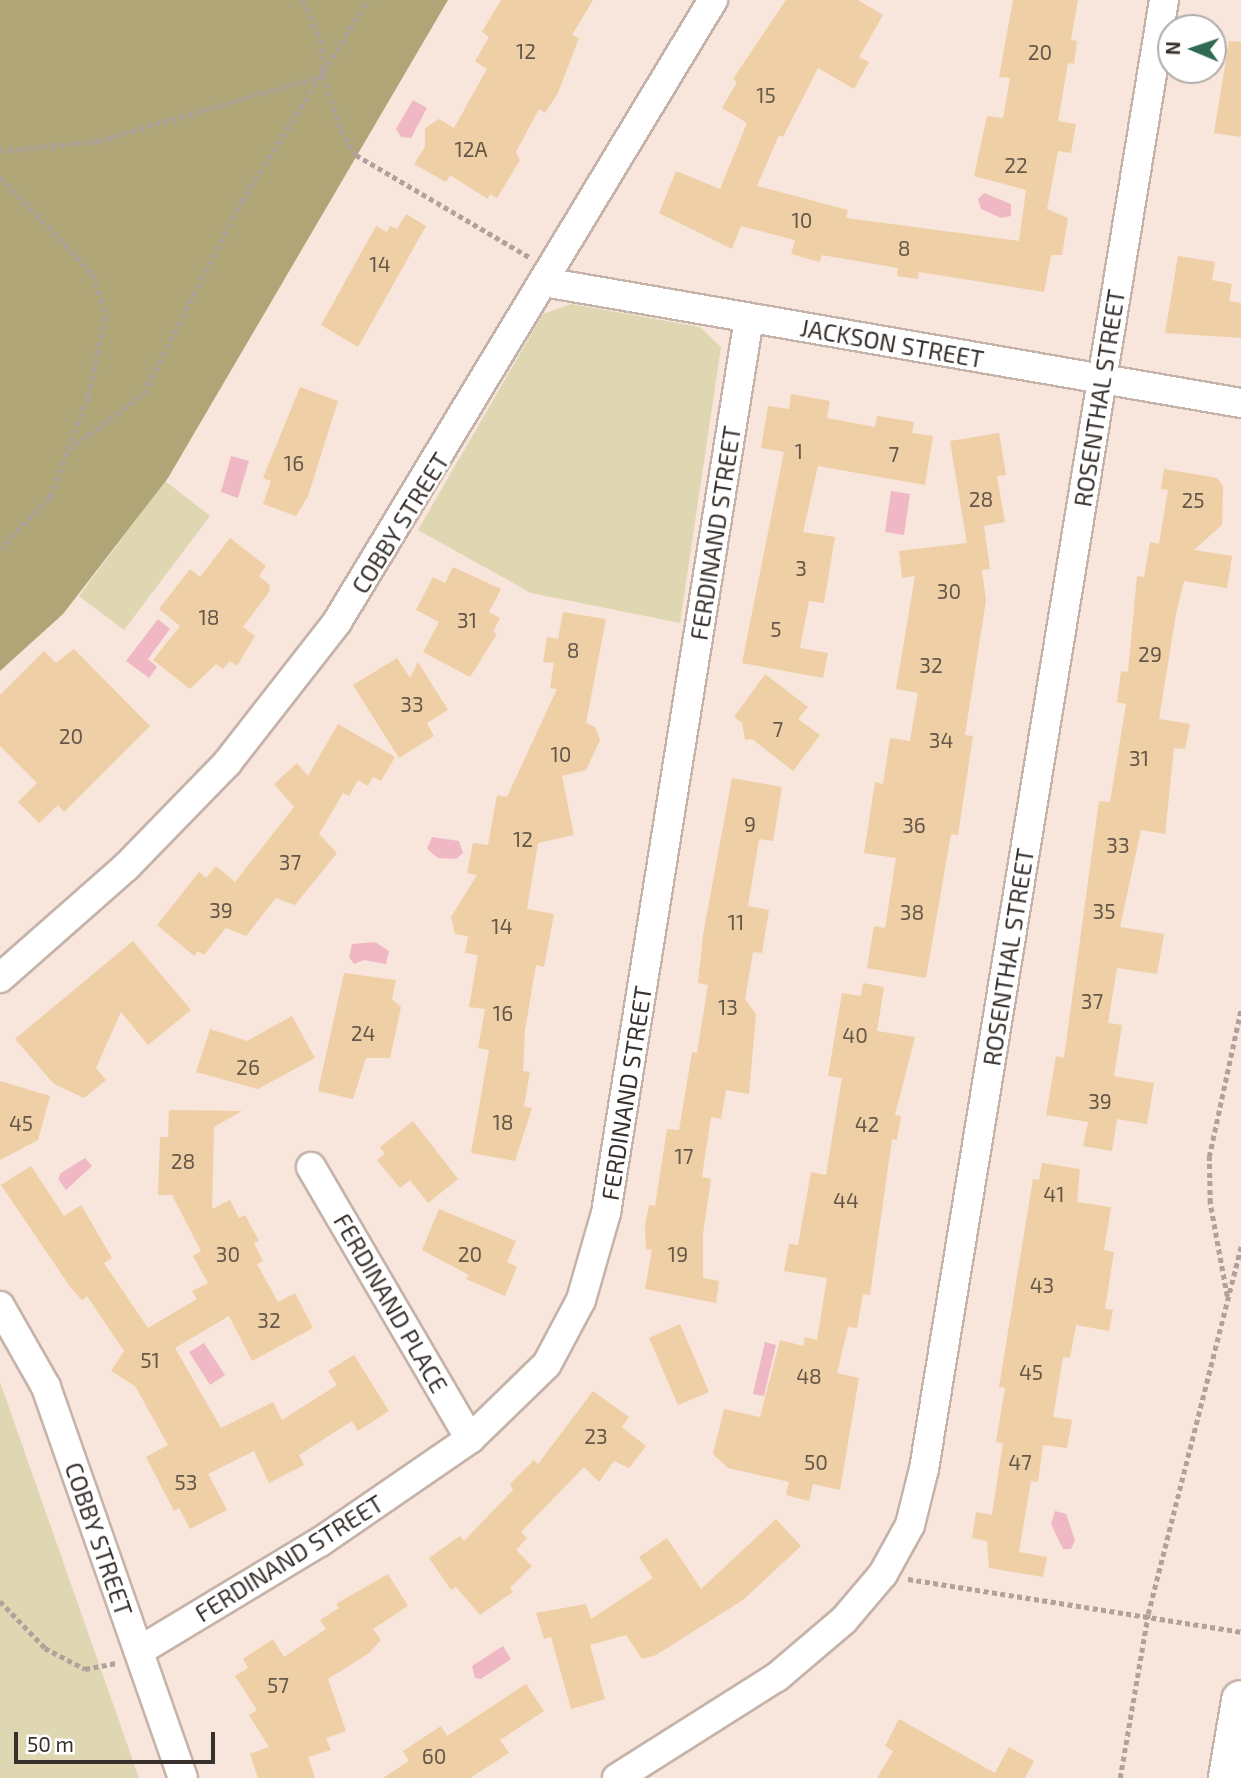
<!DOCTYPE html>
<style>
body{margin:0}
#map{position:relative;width:1241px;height:1778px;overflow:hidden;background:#f8e5db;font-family:"Exo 2",sans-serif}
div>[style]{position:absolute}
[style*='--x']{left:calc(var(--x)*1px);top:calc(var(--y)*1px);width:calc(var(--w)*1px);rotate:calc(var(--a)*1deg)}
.green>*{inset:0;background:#dfd6b2}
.forest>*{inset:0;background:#b0a576}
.water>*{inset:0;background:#efb8c4}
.building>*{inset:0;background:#efcfa5}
.path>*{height:4.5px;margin-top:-2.25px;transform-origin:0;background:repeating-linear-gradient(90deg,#b0a29a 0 5px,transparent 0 8.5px)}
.roads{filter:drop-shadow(2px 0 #c5b3a9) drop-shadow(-2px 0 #c5b3a9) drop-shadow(0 2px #c5b3a9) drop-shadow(0 -2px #c5b3a9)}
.minor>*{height:28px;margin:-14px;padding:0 14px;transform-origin:14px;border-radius:14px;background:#fff}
.secondary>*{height:38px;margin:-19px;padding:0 19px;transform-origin:19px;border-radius:19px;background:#fff}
span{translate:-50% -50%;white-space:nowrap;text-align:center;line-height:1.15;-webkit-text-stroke:5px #fff;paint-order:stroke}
.number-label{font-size:21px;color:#65584a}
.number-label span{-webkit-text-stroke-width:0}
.street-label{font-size:24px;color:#37302c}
.north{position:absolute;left:1157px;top:14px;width:70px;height:70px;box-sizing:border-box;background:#fff;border:2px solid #afacab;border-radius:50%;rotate:272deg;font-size:19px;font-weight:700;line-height:28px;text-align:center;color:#37302c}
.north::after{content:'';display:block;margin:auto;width:24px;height:32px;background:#306a53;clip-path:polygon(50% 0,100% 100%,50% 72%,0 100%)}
.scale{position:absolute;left:14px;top:1732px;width:201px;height:32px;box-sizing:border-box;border:4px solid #37302c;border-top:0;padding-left:9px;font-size:21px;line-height:24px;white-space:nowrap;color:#37302c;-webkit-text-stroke:5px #fff;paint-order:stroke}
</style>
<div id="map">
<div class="green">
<div style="clip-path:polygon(571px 304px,700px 327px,721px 347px,680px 623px,531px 593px,418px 530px,543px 314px)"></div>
<div style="clip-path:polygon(165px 481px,210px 516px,124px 630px,79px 596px)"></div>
<div style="clip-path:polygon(0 1382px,139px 1778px,0 1778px)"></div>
</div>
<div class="forest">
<div style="clip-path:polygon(0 0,448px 0,168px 478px,63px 614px,0 671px)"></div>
</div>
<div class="water">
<div style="clip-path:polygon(413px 100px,427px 108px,411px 138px,401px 137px,396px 129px)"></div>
<div style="clip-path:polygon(984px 193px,1011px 204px,1011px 216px,1001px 218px,981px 209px,978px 199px)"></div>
<div style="clip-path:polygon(231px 456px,249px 461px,238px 498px,221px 492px)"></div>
<div style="clip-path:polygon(891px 491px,910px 494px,904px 535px,885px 532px)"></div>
<div style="clip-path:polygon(158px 619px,170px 629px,148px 659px,157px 667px,149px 678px,126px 661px)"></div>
<div style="clip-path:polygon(432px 837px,459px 841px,463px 853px,456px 859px,438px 858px,427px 849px)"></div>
<div style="clip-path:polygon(375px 942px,389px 951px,386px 964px,364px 960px,354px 964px,349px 957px,352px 944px)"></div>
<div style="clip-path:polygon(85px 1158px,92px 1166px,66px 1190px,58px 1179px,61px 1173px)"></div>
<div style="clip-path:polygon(765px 1342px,776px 1345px,764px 1396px,753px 1394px)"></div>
<div style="clip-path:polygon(204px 1343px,225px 1375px,210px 1385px,189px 1352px)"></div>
<div style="clip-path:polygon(1055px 1511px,1066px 1514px,1075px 1540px,1071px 1549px,1063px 1549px,1051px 1524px)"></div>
<div style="clip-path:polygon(503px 1646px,511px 1659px,481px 1679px,475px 1678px,472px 1666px)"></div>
</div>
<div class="building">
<div style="clip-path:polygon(501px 0,593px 0,572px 35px,579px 38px,558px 93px,545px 113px,539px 109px,516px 152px,520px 160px,497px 198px,490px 194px,488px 199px,450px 175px,446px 182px,414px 164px,425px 147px,425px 128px,439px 119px,454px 128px,487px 69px,475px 61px,489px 37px,482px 32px)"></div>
<div style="clip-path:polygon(786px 0,858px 0,883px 15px,859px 57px,869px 62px,854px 89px,818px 68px,783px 137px,779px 135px,757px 186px,848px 210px,846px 218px,1019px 241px,1026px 190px,974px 176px,987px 116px,1003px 118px,1010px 78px,999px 77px,1013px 0,1078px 0,1071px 40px,1077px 41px,1074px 64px,1068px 63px,1058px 121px,1076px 124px,1071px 153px,1058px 151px,1047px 209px,1068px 218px,1062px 255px,1051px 255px,1044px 292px,919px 272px,918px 279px,897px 276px,898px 268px,822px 255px,820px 262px,791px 254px,795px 240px,741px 226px,732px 249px,659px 213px,676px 171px,720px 189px,747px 123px,722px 108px,737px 82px,733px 79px)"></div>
<div style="clip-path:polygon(1229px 41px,1241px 42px,1241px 137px,1214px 133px)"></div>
<div style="clip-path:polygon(406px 214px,426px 226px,358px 347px,321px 325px,376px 226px,387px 232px,390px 226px,397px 229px)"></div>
<div style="clip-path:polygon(1178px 256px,1215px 262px,1212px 280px,1232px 284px,1229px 301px,1241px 303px,1241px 338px,1165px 333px)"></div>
<div style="clip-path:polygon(300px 387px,338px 401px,308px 496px,296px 516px,263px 504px,271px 481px,263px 478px)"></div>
<div style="clip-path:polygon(791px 394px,830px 401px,827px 418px,875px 427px,877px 416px,914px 422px,912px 433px,933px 436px,925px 485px,818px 466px,803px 532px,835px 537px,824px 603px,809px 601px,800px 648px,828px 653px,823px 678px,742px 663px,784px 452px,761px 448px,768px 406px,789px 409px)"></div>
<div style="clip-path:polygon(999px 433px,1006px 475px,997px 476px,1005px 522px,984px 526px,990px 569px,982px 570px,986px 600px,965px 735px,973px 736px,958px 835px,951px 834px,926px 978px,867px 968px,874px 926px,885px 928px,896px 858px,864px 853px,875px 782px,883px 784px,890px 738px,910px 741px,918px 693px,896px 689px,915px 576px,902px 578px,899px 551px,967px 543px,950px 441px)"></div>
<div style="clip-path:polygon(1164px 469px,1217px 478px,1223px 486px,1222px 525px,1194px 550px,1232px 556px,1227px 588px,1184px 581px,1176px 614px,1159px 719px,1190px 724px,1185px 749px,1174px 748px,1165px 834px,1141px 830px,1120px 927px,1164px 934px,1157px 974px,1117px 968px,1108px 1023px,1122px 1025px,1114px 1076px,1154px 1083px,1147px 1124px,1117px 1119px,1112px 1151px,1083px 1146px,1088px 1122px,1046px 1115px,1056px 1056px,1064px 1058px,1099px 801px,1110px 802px,1126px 704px,1117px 702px,1121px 671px,1128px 672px,1137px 576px,1144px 577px,1150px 542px,1159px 544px,1168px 490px,1161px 489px)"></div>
<div style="clip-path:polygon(230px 538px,266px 566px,259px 576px,270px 585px,269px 592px,243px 627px,255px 636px,237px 666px,230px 661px,223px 669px,216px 664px,190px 689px,153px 660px,180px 626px,159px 609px,190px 569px,200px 577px)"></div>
<div style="clip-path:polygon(453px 567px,501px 589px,489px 612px,500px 618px,493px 632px,497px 634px,470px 677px,423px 652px,439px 622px,416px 610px,433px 577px,445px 583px)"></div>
<div style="clip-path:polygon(563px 612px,606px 619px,586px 723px,595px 727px,600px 740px,586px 770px,562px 776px,574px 835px,538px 843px,527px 909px,554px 914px,544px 967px,536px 965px,525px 1030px,523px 1071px,530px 1072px,524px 1106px,532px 1108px,515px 1161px,471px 1153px,489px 1050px,478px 1048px,485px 1009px,469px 1007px,478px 955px,465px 953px,468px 936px,455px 934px,451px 917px,477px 875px,467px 873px,473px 843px,488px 845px,497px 795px,507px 797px,557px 689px,550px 688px,554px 663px,543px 662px,547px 637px,558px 639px)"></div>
<div style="clip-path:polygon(74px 649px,150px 726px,64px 812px,58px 805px,39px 823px,18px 802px,37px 783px,0 746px,0 695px,44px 651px,56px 663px)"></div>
<div style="clip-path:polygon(397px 658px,410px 678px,418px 662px,448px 710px,427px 723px,434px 736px,399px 758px,353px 685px)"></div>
<div style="clip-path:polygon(765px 674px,808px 707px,798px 719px,820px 735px,793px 771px,752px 739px,745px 740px,742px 723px,734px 717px)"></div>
<div style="clip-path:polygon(338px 724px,395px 757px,381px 781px,373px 777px,368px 786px,358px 780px,349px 796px,343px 793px,319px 834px,337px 853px,295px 905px,276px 898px,246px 936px,226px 928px,204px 955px,198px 951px,194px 956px,157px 925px,199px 872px,206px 878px,216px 866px,235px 882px,294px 807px,274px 784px,297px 763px,308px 776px)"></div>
<div style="clip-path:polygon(732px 778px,782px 787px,773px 841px,759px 839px,748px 906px,769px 910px,762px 953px,753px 952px,745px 999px,756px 1014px,749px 1094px,726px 1090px,721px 1119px,711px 1117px,702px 1177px,711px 1179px,703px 1234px,703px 1278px,719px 1281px,716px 1303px,645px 1289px,652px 1250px,646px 1249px,645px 1225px,649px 1205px,655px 1206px,667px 1129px,679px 1130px,692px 1052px,697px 1053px,708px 985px,698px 983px,703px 935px)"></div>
<div style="clip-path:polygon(133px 941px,191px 1010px,148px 1045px,121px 1012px,96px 1068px,106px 1080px,84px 1098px,54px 1084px,15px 1039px)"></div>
<div style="clip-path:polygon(344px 973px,396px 980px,392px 999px,401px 1007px,390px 1058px,366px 1058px,353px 1099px,318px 1091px)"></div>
<div style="clip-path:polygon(863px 983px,884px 987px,877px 1031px,915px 1037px,895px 1115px,901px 1116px,897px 1140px,892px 1139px,870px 1295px,863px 1294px,857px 1328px,848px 1327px,837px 1373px,859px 1378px,840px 1490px,813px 1484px,809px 1501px,786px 1495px,789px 1482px,728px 1468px,713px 1454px,724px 1409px,760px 1417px,780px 1340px,803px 1346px,805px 1337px,817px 1340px,827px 1278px,784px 1271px,789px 1244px,798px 1245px,811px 1172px,826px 1175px,842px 1078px,828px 1076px,842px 993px,861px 996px)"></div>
<div style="clip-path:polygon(292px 1016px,315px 1058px,258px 1089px,196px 1072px,210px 1029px,247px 1041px)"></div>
<div style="clip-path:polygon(0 1081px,50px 1096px,38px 1140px,0 1160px)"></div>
<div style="clip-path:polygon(169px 1110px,242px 1111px,214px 1127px,212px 1209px,230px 1200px,239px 1218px,245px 1215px,259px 1241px,254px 1243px,263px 1261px,257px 1264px,278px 1302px,295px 1293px,313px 1328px,252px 1361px,229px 1316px,175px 1348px,221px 1428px,273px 1402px,282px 1420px,337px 1385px,328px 1371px,354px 1355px,389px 1411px,358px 1431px,352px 1421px,299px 1455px,304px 1465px,269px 1483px,254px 1451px,208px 1474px,227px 1510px,190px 1529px,179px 1508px,174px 1511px,146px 1457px,168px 1445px,135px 1386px,111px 1371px,124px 1351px,87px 1296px,82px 1300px,71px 1288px,1px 1185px,31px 1166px,64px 1216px,81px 1205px,112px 1258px,104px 1263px,148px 1328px,197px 1299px,192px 1291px,208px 1283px,193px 1256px,201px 1251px,172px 1195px,158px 1195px,160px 1137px,168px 1137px)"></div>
<div style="clip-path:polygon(413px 1121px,458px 1179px,428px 1203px,410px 1180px,400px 1188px,377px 1160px,385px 1154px,380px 1147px)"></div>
<div style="clip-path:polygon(1042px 1163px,1080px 1169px,1077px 1202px,1111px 1207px,1104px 1250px,1114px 1252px,1105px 1309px,1113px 1310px,1109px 1331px,1076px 1325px,1070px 1358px,1063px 1357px,1053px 1417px,1072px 1420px,1067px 1448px,1043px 1445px,1038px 1482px,1031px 1481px,1019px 1552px,1047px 1557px,1043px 1577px,989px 1568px,987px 1541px,972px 1538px,976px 1512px,992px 1515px,1003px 1443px,996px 1442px,1005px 1388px,999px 1387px,1033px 1179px,1039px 1180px)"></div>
<div style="clip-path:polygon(439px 1209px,516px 1241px,507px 1262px,517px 1267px,505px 1296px,466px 1279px,469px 1275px,422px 1250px)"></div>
<div style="clip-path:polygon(680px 1324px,709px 1392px,678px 1405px,649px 1338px)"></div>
<div style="clip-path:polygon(593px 1391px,629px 1417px,622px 1427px,646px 1446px,629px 1468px,614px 1461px,599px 1482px,584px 1467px,521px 1532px,527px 1538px,516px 1550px,532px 1566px,510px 1588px,513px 1592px,480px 1615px,456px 1587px,451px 1590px,429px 1558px,460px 1536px,464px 1541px,513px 1490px,510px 1484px,534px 1460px,538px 1464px)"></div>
<div style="clip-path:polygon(776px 1519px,801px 1546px,743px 1600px,656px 1655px,642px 1659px,626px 1635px,590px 1645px,605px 1699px,571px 1709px,551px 1637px,544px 1639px,536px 1613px,586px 1604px,591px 1619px,653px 1578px,639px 1557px,667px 1538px,701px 1589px)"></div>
<div style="clip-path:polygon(388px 1574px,408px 1606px,373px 1629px,381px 1640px,369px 1653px,328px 1679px,346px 1731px,326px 1738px,331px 1750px,308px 1757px,315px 1778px,258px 1778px,250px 1754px,269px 1747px,249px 1715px,257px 1710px,235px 1676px,248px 1668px,243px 1659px,273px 1639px,284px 1657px,326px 1629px,320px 1620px,339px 1608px,336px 1604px)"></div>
<div style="clip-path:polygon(526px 1684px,544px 1711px,500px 1740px,509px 1753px,470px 1778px,383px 1778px,409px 1761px,403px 1751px,441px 1726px,447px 1736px)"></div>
<div style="clip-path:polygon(899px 1719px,995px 1773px,1009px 1747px,1034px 1761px,1025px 1778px,877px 1778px,893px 1751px,885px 1746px)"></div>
</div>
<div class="path">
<div style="--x:303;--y:0;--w:43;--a:65.2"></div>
<div style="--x:321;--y:39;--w:36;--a:87"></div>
<div style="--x:323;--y:75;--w:58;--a:71.9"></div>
<div style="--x:341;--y:130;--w:29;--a:59"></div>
<div style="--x:356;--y:155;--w:201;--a:30.5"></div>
<div style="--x:0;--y:151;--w:99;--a:-5.8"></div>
<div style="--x:98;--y:141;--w:234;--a:-16.3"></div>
<div style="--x:0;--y:177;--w:134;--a:46.2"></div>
<div style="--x:93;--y:274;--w:45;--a:73.2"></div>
<div style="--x:106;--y:317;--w:82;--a:102.7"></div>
<div style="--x:88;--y:397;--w:108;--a:110.6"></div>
<div style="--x:50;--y:498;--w:71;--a:134.4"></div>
<div style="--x:68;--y:450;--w:94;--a:-36.7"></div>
<div style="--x:143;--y:394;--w:216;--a:-63"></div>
<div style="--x:241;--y:202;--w:239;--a:-57.8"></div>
<div style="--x:1227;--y:1296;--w:95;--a:-100.4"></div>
<div style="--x:1210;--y:1203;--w:46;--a:-91.2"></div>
<div style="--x:1209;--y:1157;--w:151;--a:-77.8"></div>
<div style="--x:908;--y:1579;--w:337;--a:9"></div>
<div style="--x:0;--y:1601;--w:65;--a:46.2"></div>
<div style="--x:45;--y:1648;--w:45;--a:27.7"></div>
<div style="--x:85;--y:1669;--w:33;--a:-11"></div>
<div style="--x:1120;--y:1778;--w:166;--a:-80.3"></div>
<div style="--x:1148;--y:1614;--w:379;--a:-75.8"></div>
</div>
<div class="roads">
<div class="minor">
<div style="--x:544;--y:282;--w:707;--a:9.85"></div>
<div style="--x:0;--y:978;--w:169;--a:-41.4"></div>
<div style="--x:127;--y:866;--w:144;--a:-45.8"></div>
<div style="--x:227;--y:763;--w:179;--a:-52"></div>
<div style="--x:337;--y:622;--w:727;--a:-58.85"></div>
<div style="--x:311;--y:1167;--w:315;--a:59.7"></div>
<div style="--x:0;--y:1306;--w:93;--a:60.4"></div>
<div style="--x:46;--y:1387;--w:414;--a:70.7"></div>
<div style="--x:139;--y:1651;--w:211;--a:-31.1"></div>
<div style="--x:320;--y:1542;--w:182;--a:-34.5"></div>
<div style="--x:470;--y:1439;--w:107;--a:-44.2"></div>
<div style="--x:547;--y:1364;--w:72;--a:-62"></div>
<div style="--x:581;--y:1300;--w:91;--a:-74"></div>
<div style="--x:606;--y:1213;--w:906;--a:-80.92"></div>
<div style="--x:617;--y:1778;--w:189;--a:-32.3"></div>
<div style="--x:777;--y:1677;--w:88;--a:-40.4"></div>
<div style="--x:844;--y:1620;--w:60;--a:-49.7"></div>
<div style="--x:883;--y:1574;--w:56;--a:-61.1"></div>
<div style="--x:910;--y:1525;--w:58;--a:-76"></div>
<div style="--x:924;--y:1469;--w:1488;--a:-80.72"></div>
</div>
<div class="secondary">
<div style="--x:1228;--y:1778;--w:79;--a:-80.5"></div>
</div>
</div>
<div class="number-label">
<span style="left:526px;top:51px">12</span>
<span style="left:1040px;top:52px">20</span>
<span style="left:766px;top:95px">15</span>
<span style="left:471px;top:149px">12A</span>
<span style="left:1016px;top:165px">22</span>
<span style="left:802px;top:220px">10</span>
<span style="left:904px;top:248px">8</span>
<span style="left:380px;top:264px">14</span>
<span style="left:799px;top:451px">1</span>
<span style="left:894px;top:454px">7</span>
<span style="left:294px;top:463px">16</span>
<span style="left:981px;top:499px">28</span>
<span style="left:1193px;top:500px">25</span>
<span style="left:801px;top:568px">3</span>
<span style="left:949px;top:591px">30</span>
<span style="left:209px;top:617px">18</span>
<span style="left:467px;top:620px">31</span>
<span style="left:776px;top:629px">5</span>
<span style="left:573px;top:650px">8</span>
<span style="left:1150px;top:654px">29</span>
<span style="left:931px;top:665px">32</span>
<span style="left:412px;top:704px">33</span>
<span style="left:778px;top:729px">7</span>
<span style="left:71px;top:736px">20</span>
<span style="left:941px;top:740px">34</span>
<span style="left:561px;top:754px">10</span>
<span style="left:1139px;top:758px">31</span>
<span style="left:750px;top:824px">9</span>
<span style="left:914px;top:825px">36</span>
<span style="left:523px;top:839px">12</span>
<span style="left:1118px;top:845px">33</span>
<span style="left:290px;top:862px">37</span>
<span style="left:221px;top:910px">39</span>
<span style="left:1104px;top:911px">35</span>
<span style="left:912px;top:912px">38</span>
<span style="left:736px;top:922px">11</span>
<span style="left:502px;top:926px">14</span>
<span style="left:1092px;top:1001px">37</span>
<span style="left:728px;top:1007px">13</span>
<span style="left:503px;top:1013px">16</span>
<span style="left:363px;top:1033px">24</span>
<span style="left:855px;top:1035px">40</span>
<span style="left:248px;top:1067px">26</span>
<span style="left:1100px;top:1101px">39</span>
<span style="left:503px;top:1122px">18</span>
<span style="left:21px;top:1123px">45</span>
<span style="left:867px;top:1124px">42</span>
<span style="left:684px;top:1156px">17</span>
<span style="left:183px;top:1161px">28</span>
<span style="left:1054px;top:1194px">41</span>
<span style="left:846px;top:1200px">44</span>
<span style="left:228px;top:1254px">30</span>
<span style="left:470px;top:1254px">20</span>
<span style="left:678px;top:1254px">19</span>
<span style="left:1042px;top:1285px">43</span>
<span style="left:269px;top:1320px">32</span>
<span style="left:150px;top:1360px">51</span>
<span style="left:1031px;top:1372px">45</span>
<span style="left:809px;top:1376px">48</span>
<span style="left:596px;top:1436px">23</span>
<span style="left:816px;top:1462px">50</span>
<span style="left:1020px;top:1462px">47</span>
<span style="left:186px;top:1482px">53</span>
<span style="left:278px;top:1685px">57</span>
<span style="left:434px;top:1756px">60</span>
</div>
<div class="street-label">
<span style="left:892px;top:343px;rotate:10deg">JACKSON STREET</span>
<span style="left:1099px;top:398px;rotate:-81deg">ROSENTHAL STREET</span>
<span style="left:400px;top:523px;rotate:-58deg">COBBY STREET</span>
<span style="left:715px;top:533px;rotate:-81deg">FERDINAND STREET</span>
<span style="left:1008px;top:957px;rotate:-81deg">ROSENTHAL STREET</span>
<span style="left:626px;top:1093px;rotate:-81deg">FERDINAND STREET</span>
<span style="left:391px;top:1303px;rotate:60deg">FERDINAND PLACE</span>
<span style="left:99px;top:1539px;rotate:71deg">COBBY STREET</span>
<span style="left:289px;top:1558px;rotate:-32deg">FERDINAND STREET</span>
</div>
<div class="north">N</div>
<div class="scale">50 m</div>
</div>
